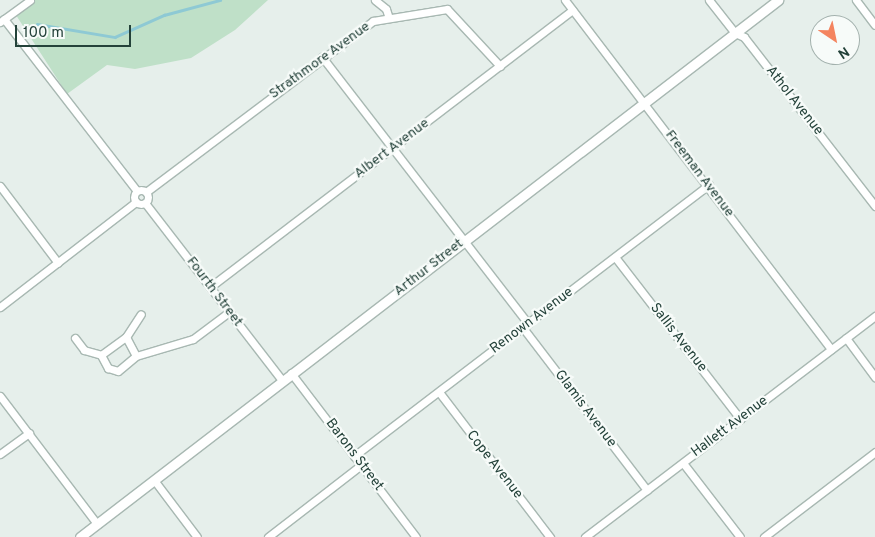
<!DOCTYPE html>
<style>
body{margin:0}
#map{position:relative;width:875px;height:537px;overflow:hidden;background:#e6efeb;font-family:Overpass,sans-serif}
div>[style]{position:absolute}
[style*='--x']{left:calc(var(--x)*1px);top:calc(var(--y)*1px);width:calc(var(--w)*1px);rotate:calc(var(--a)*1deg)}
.green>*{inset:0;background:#bfe0c8}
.stream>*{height:2.5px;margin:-1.25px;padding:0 1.25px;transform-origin:1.25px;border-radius:1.25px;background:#8ec9d4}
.roads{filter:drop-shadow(1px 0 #a8b8b2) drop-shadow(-1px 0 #a8b8b2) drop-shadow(0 1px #a8b8b2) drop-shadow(0 -1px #a8b8b2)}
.minor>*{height:7px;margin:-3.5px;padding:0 3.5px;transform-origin:3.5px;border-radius:3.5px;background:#fff}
.minor>.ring{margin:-3.5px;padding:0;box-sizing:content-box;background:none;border:7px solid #fff;border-radius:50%}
.tertiary>*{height:9px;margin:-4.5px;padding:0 4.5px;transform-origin:4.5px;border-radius:4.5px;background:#fff}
span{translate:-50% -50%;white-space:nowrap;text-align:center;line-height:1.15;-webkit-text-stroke:4.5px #f7fbf9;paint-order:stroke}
.street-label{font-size:14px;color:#24423a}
.north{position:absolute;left:810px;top:15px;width:50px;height:50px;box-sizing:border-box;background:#f7fbf9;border:1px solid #a3b1ad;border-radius:50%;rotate:146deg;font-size:14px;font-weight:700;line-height:20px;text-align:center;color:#24423a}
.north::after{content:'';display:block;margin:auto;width:18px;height:22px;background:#f4845f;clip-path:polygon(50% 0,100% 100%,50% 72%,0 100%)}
.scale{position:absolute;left:15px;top:25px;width:116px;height:22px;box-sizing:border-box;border:2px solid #24423a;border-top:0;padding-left:6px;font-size:15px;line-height:18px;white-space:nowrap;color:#24423a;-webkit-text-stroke:4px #f7fbf9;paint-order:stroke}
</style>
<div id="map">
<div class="green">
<div style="clip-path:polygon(30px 0,268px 0,235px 30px,191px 58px,135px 69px,107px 65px,67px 94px,14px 12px)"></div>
</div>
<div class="stream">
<div style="--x:37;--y:24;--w:79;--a:9.5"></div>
<div style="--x:115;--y:37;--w:54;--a:-24.2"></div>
<div style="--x:164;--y:15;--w:58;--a:-15"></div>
</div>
<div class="roads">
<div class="minor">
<div style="--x:375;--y:0;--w:14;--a:39"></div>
<div style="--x:386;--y:9;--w:9;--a:72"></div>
<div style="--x:565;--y:0;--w:439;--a:52.7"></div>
<div style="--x:709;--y:0;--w:42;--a:51.8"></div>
<div style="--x:735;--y:33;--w:10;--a:24"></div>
<div style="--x:744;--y:37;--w:214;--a:52.2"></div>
<div style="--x:856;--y:0;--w:31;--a:53"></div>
<div style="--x:4;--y:19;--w:217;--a:52.3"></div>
<div style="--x:0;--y:22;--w:37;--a:-36"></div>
<div style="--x:322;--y:57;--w:337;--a:52.3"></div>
<div style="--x:0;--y:186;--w:96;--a:53"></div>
<div class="ring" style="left:134px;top:190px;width:7px;height:7px"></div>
<div style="--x:146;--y:192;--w:284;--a:-37"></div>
<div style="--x:373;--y:21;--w:75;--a:-9.2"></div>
<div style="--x:447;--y:9;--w:78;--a:47.1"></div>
<div style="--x:145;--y:203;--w:224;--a:52.3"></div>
<div style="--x:615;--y:257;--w:205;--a:52.3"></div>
<div style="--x:210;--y:287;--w:456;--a:-37.4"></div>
<div style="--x:0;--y:307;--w:172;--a:-37.7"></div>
<div style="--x:523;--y:328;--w:204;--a:52.6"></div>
<div style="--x:126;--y:337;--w:27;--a:-57"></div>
<div style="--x:75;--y:338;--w:15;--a:53"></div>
<div style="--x:84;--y:350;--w:18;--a:16"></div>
<div style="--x:846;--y:338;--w:49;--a:53.4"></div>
<div style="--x:101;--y:355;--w:15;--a:62"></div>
<div style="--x:108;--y:368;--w:10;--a:17"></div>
<div style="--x:118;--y:371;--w:23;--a:-40"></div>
<div style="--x:136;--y:356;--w:59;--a:-16.6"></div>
<div style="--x:193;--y:339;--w:45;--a:-36.9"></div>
<div style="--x:101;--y:355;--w:31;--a:-36"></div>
<div style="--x:126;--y:337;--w:21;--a:62"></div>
<div style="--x:291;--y:373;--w:206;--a:52.7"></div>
<div style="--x:439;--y:392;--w:183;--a:52.6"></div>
<div style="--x:0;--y:396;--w:161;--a:52.8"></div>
<div style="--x:0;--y:454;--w:36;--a:-36"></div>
<div style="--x:354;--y:456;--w:447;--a:-37.4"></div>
<div style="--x:683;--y:463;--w:93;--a:52.4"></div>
<div style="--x:154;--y:480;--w:71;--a:53"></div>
<div style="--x:268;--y:537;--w:118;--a:-37.7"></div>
<div style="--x:585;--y:537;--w:365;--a:-37.3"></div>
<div style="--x:764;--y:537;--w:140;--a:-37.4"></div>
</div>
<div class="tertiary">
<div style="--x:80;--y:537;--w:881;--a:-37.57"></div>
</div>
</div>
<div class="street-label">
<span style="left:320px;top:61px;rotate:-36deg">Strathmore Avenue</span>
<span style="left:794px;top:101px;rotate:52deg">Athol Avenue</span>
<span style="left:392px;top:149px;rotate:-37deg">Albert Avenue</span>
<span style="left:699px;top:174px;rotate:53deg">Freeman Avenue</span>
<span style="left:429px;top:268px;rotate:-38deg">Arthur Street</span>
<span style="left:214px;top:292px;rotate:53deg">Fourth Street</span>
<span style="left:532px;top:321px;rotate:-37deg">Renown Avenue</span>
<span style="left:678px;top:338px;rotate:52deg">Sallis Avenue</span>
<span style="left:585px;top:409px;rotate:53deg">Glamis Avenue</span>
<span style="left:730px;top:427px;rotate:-37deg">Hallett Avenue</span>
<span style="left:354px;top:455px;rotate:53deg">Barons Street</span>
<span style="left:494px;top:465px;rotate:52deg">Cope Avenue</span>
</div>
<div class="north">N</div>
<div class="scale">100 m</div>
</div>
